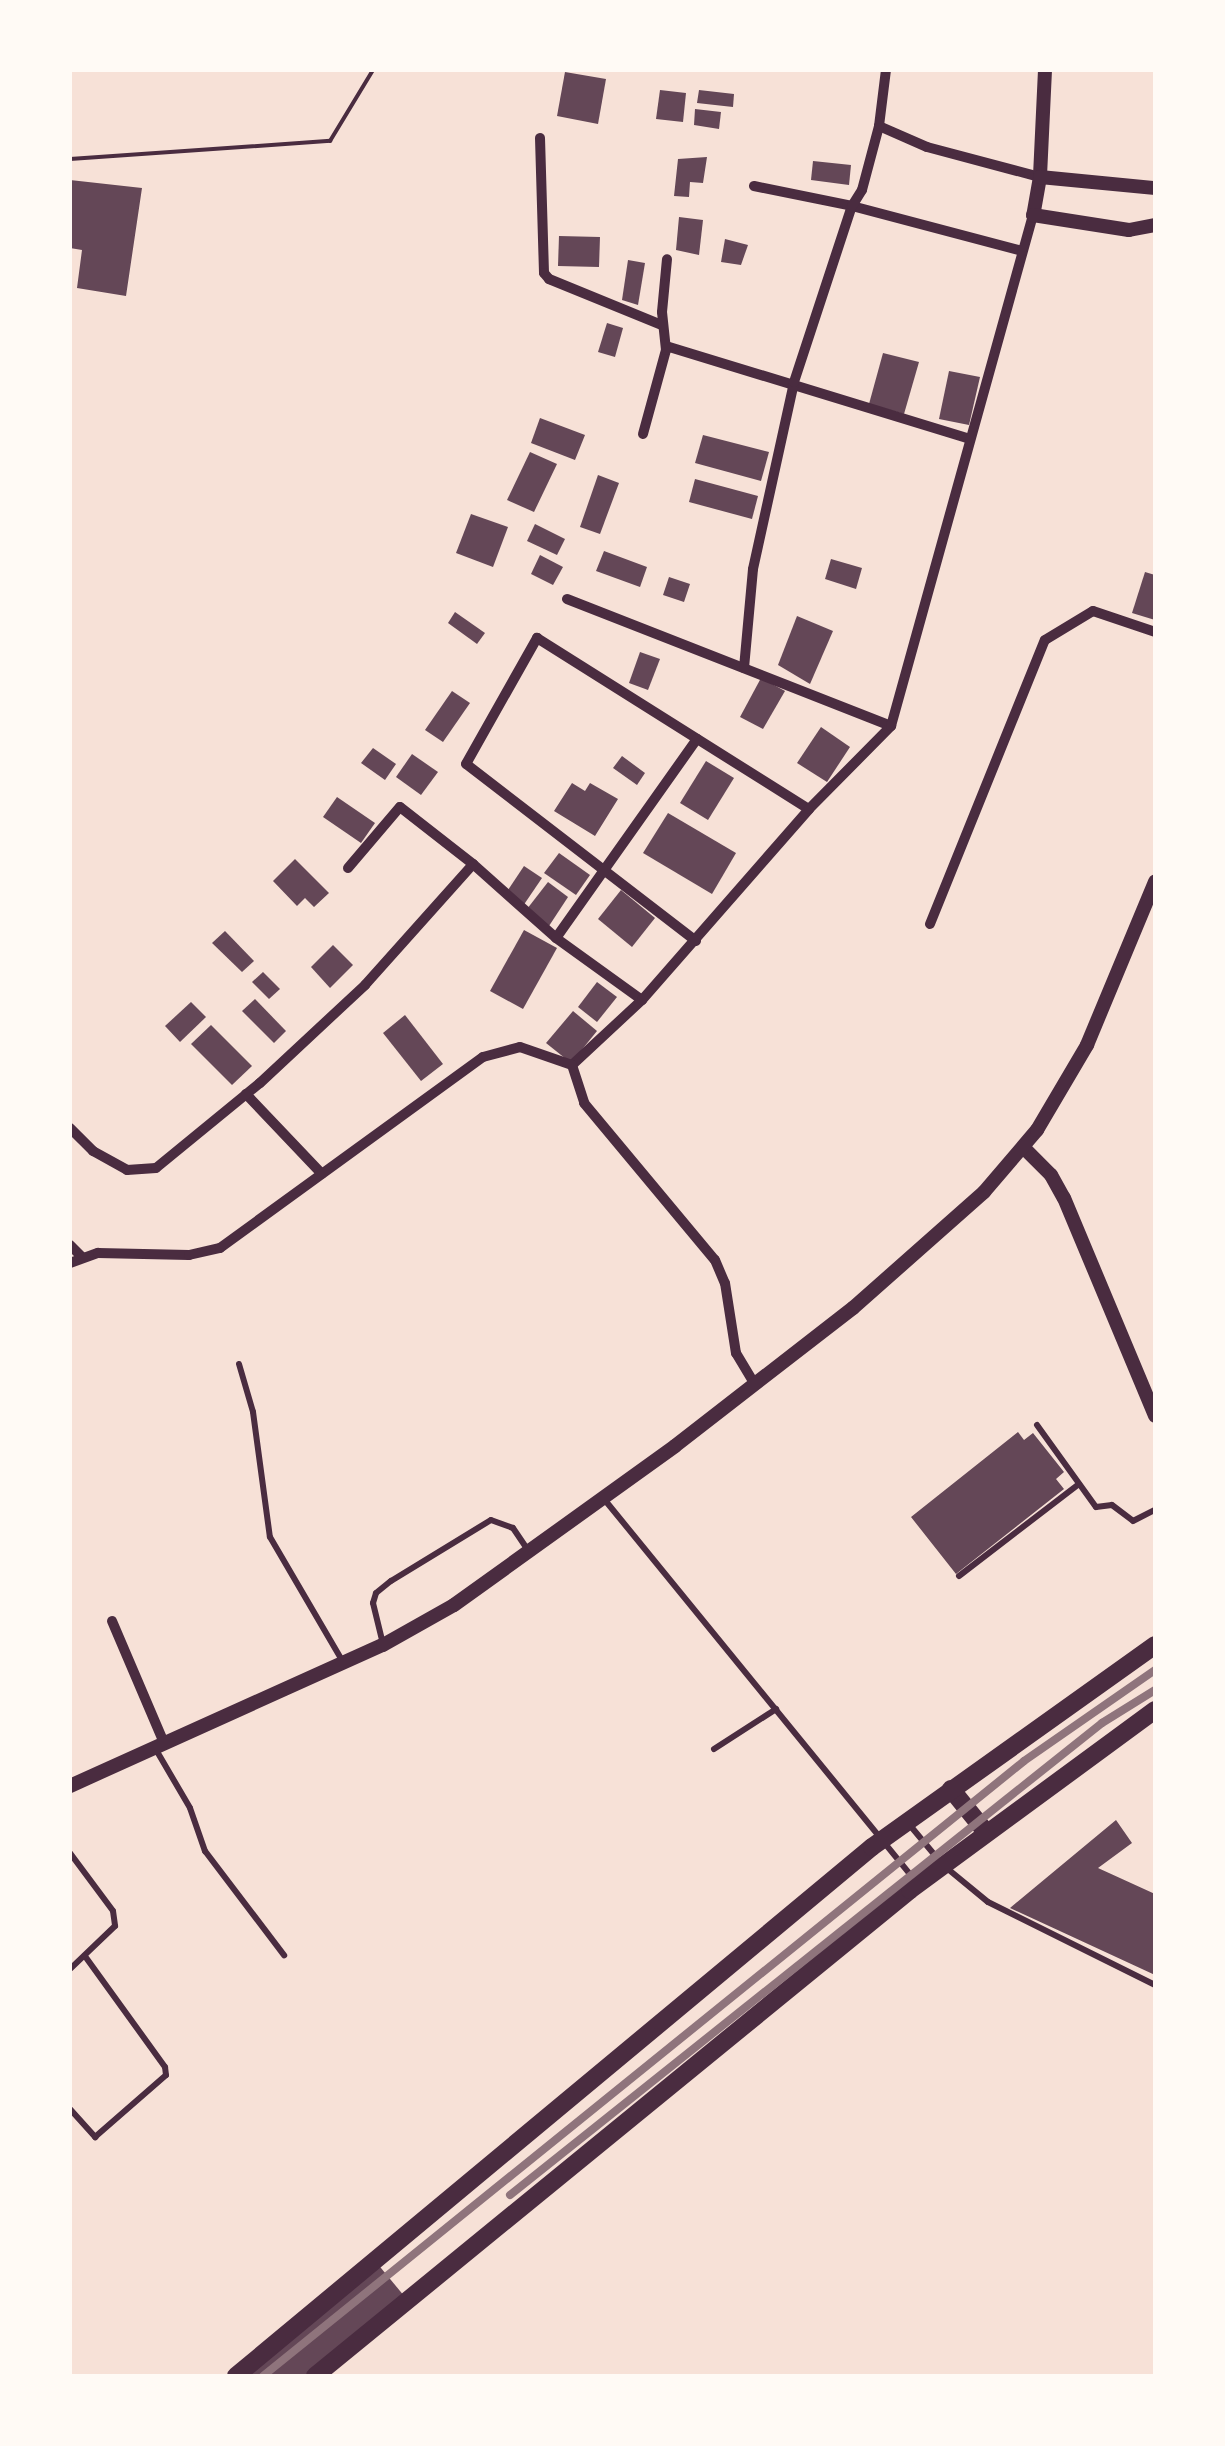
<!DOCTYPE html>
<style>
body{margin:0}
#map{position:relative;width:1225px;height:2446px;overflow:hidden;background:#f7e1d7;font-family:"Source Sans 3",sans-serif}
div>[style]{position:absolute}
[style*='--x']{left:calc(var(--x)*1px);top:calc(var(--y)*1px);width:calc(var(--w)*1px);rotate:calc(var(--a)*1deg)}
.building>*{inset:0;background:#644757}
.path>*{height:4px;margin:-2px;padding:0 2px;transform-origin:2px;border-radius:2px;background:#4a2c40}
.service>*{height:6px;margin:-3px;padding:0 3px;transform-origin:3px;border-radius:3px;background:#4a2c40}
.minor>*{height:10px;margin:-5px;padding:0 5px;transform-origin:5px;border-radius:5px;background:#4a2c40}
.tertiary>*{height:14px;margin:-7px;padding:0 7px;transform-origin:7px;border-radius:7px;background:#4a2c40}
.primary>*{height:18px;margin:-9px;padding:0 9px;transform-origin:9px;border-radius:9px;background:#4a2c40}
.rail>*{height:8px;margin:-4px;padding:0 4px;transform-origin:4px;border-radius:4px;background:#8f747c}
span{translate:-50% -50%;white-space:nowrap;text-align:center;line-height:1.15;-webkit-text-stroke:8px #fffaf5;paint-order:stroke}
.frame{position:absolute;inset:0;border:72px solid #fffaf5;pointer-events:none}
</style>
<div id="map">
<div class="building">
<div style="clip-path:polygon(565px 72px,606px 79px,598px 124px,557px 116px)"></div>
<div style="clip-path:polygon(660px 90px,686px 93px,683px 122px,656px 119px)"></div>
<div style="clip-path:polygon(699px 90px,734px 94px,733px 107px,697px 103px)"></div>
<div style="clip-path:polygon(695px 109px,721px 112px,719px 129px,694px 125px)"></div>
<div style="clip-path:polygon(707px 157px,703px 183px,690px 182px,689px 197px,674px 196px,678px 159px)"></div>
<div style="clip-path:polygon(813px 161px,851px 165px,849px 185px,811px 180px)"></div>
<div style="clip-path:polygon(70px 180px,142px 188px,126px 296px,77px 288px,82px 250px,70px 248px)"></div>
<div style="clip-path:polygon(679px 217px,703px 220px,699px 255px,676px 250px)"></div>
<div style="clip-path:polygon(559px 236px,600px 237px,599px 267px,558px 266px)"></div>
<div style="clip-path:polygon(725px 239px,748px 245px,741px 265px,721px 262px)"></div>
<div style="clip-path:polygon(628px 260px,645px 263px,638px 305px,622px 300px)"></div>
<div style="clip-path:polygon(607px 323px,623px 328px,615px 357px,598px 352px)"></div>
<div style="clip-path:polygon(883px 353px,919px 362px,904px 414px,869px 404px)"></div>
<div style="clip-path:polygon(949px 371px,980px 377px,969px 425px,939px 419px)"></div>
<div style="clip-path:polygon(540px 418px,585px 435px,575px 460px,531px 443px)"></div>
<div style="clip-path:polygon(703px 435px,769px 452px,761px 481px,695px 463px)"></div>
<div style="clip-path:polygon(530px 452px,557px 464px,534px 512px,507px 500px)"></div>
<div style="clip-path:polygon(598px 475px,619px 483px,600px 534px,580px 527px)"></div>
<div style="clip-path:polygon(695px 479px,758px 496px,752px 519px,689px 502px)"></div>
<div style="clip-path:polygon(471px 514px,508px 527px,493px 567px,456px 553px)"></div>
<div style="clip-path:polygon(535px 524px,565px 539px,557px 555px,527px 541px)"></div>
<div style="clip-path:polygon(604px 551px,647px 567px,640px 587px,596px 571px)"></div>
<div style="clip-path:polygon(540px 555px,563px 567px,553px 585px,531px 574px)"></div>
<div style="clip-path:polygon(831px 559px,862px 568px,856px 589px,825px 579px)"></div>
<div style="clip-path:polygon(1145px 572px,1155px 575px,1155px 620px,1132px 613px)"></div>
<div style="clip-path:polygon(669px 577px,690px 584px,684px 602px,663px 595px)"></div>
<div style="clip-path:polygon(455px 612px,485px 633px,477px 644px,448px 623px)"></div>
<div style="clip-path:polygon(797px 616px,833px 631px,810px 684px,778px 665px)"></div>
<div style="clip-path:polygon(640px 652px,660px 659px,648px 690px,629px 683px)"></div>
<div style="clip-path:polygon(761px 678px,785px 691px,763px 729px,740px 717px)"></div>
<div style="clip-path:polygon(452px 691px,470px 703px,443px 742px,425px 730px)"></div>
<div style="clip-path:polygon(821px 727px,850px 747px,827px 782px,797px 763px)"></div>
<div style="clip-path:polygon(373px 748px,396px 764px,385px 780px,361px 763px)"></div>
<div style="clip-path:polygon(412px 754px,438px 772px,421px 795px,396px 777px)"></div>
<div style="clip-path:polygon(622px 756px,645px 773px,637px 785px,613px 768px)"></div>
<div style="clip-path:polygon(706px 761px,734px 778px,708px 820px,680px 803px)"></div>
<div style="clip-path:polygon(572px 783px,585px 791px,590px 783px,618px 799px,595px 836px,554px 811px)"></div>
<div style="clip-path:polygon(337px 797px,375px 823px,361px 843px,323px 817px)"></div>
<div style="clip-path:polygon(668px 813px,736px 853px,712px 894px,643px 853px)"></div>
<div style="clip-path:polygon(559px 853px,590px 875px,576px 895px,544px 873px)"></div>
<div style="clip-path:polygon(295px 859px,329px 893px,314px 907px,305px 898px,297px 906px,273px 881px)"></div>
<div style="clip-path:polygon(524px 866px,542px 878px,523px 906px,506px 893px)"></div>
<div style="clip-path:polygon(548px 882px,568px 897px,549px 926px,527px 909px)"></div>
<div style="clip-path:polygon(621px 890px,655px 918px,632px 947px,598px 919px)"></div>
<div style="clip-path:polygon(524px 930px,557px 948px,523px 1009px,490px 991px)"></div>
<div style="clip-path:polygon(225px 931px,254px 961px,242px 972px,212px 943px)"></div>
<div style="clip-path:polygon(333px 945px,353px 965px,330px 988px,311px 967px)"></div>
<div style="clip-path:polygon(263px 972px,280px 989px,269px 999px,252px 982px)"></div>
<div style="clip-path:polygon(597px 982px,617px 997px,597px 1022px,578px 1007px)"></div>
<div style="clip-path:polygon(255px 999px,286px 1031px,274px 1043px,242px 1011px)"></div>
<div style="clip-path:polygon(191px 1002px,206px 1017px,180px 1042px,165px 1026px)"></div>
<div style="clip-path:polygon(573px 1011px,597px 1031px,571px 1063px,546px 1043px)"></div>
<div style="clip-path:polygon(405px 1015px,443px 1064px,421px 1081px,383px 1033px)"></div>
<div style="clip-path:polygon(211px 1025px,252px 1066px,232px 1085px,191px 1044px)"></div>
<div style="clip-path:polygon(1018px 1432px,1024px 1440px,1033px 1433px,1064px 1472px,1056px 1479px,1064px 1489px,956px 1574px,911px 1517px)"></div>
<div style="clip-path:polygon(1116px 1820px,1132px 1843px,1098px 1868px,1155px 1894px,1155px 1975px,1010px 1908px)"></div>
<div style="clip-path:polygon(376px 2262px,405px 2297px,305px 2376px,232px 2376px)"></div>
</div>
<div class="path">
<div style="--x:70;--y:159;--w:261;--a:-4"></div>
<div style="--x:330;--y:141;--w:83;--a:-58.8"></div>
</div>
<div class="service">
<div style="--x:239;--y:1364;--w:50;--a:73.7"></div>
<div style="--x:253;--y:1412;--w:126;--a:82.3"></div>
<div style="--x:270;--y:1537;--w:145;--a:59.7"></div>
<div style="--x:1037;--y:1425;--w:101;--a:54.3"></div>
<div style="--x:1096;--y:1507;--w:16;--a:-7"></div>
<div style="--x:1112;--y:1505;--w:26;--a:37"></div>
<div style="--x:1133;--y:1521;--w:25;--a:-27"></div>
<div style="--x:604;--y:1499;--w:495;--a:50.8"></div>
<div style="--x:959;--y:1576;--w:151;--a:-37.5"></div>
<div style="--x:383;--y:1644;--w:42;--a:-103.7"></div>
<div style="--x:373;--y:1603;--w:10;--a:-73"></div>
<div style="--x:376;--y:1593;--w:19;--a:-39"></div>
<div style="--x:391;--y:1581;--w:117;--a:-31.4"></div>
<div style="--x:491;--y:1520;--w:23;--a:20"></div>
<div style="--x:513;--y:1528;--w:29;--a:56"></div>
<div style="--x:155;--y:1748;--w:69;--a:59.7"></div>
<div style="--x:190;--y:1808;--w:46;--a:70.8"></div>
<div style="--x:205;--y:1851;--w:131;--a:52.8"></div>
<div style="--x:714;--y:1749;--w:74;--a:-32.8"></div>
<div style="--x:908;--y:1823;--w:55;--a:50.2"></div>
<div style="--x:943;--y:1865;--w:58;--a:39.4"></div>
<div style="--x:988;--y:1902;--w:186;--a:26.4"></div>
<div style="--x:70;--y:1853;--w:72;--a:53.4"></div>
<div style="--x:113;--y:1911;--w:15;--a:82"></div>
<div style="--x:115;--y:1926;--w:62;--a:136.3"></div>
<div style="--x:70;--y:2109;--w:38;--a:48"></div>
<div style="--x:95;--y:2137;--w:94;--a:-41.1"></div>
<div style="--x:166;--y:2075;--w:8;--a:-97"></div>
<div style="--x:165;--y:2067;--w:137;--a:-125.8"></div>
</div>
<div class="minor">
<div style="--x:879;--y:126;--w:52;--a:23.6"></div>
<div style="--x:927;--y:147;--w:117;--a:14.9"></div>
<div style="--x:540;--y:138;--w:135;--a:88.3"></div>
<div style="--x:544;--y:273;--w:8;--a:50"></div>
<div style="--x:549;--y:279;--w:122;--a:22.2"></div>
<div style="--x:754;--y:186;--w:100;--a:11.5"></div>
<div style="--x:852;--y:206;--w:176;--a:14.8"></div>
<div style="--x:666;--y:346;--w:318;--a:17"></div>
<div style="--x:643;--y:434;--w:87;--a:-74.7"></div>
<div style="--x:666;--y:350;--w:38;--a:-96"></div>
<div style="--x:662;--y:312;--w:53;--a:-84.6"></div>
<div style="--x:567;--y:599;--w:348;--a:21.4"></div>
<div style="--x:744;--y:668;--w:99;--a:-84.8"></div>
<div style="--x:753;--y:569;--w:191;--a:-77.6"></div>
<div style="--x:794;--y:382;--w:185;--a:-71.8"></div>
<div style="--x:852;--y:206;--w:19;--a:-58"></div>
<div style="--x:862;--y:190;--w:66;--a:-75.1"></div>
<div style="--x:879;--y:126;--w:56;--a:-82.9"></div>
<div style="--x:348;--y:868;--w:80;--a:-49.6"></div>
<div style="--x:400;--y:807;--w:93;--a:38"></div>
<div style="--x:930;--y:924;--w:306;--a:-68"></div>
<div style="--x:1045;--y:640;--w:56;--a:-31.1"></div>
<div style="--x:1093;--y:611;--w:65;--a:18.7"></div>
<div style="--x:556;--y:938;--w:106;--a:35.8"></div>
<div style="--x:696;--y:941;--w:290;--a:-142.4"></div>
<div style="--x:466;--y:764;--w:145;--a:-60.6"></div>
<div style="--x:537;--y:638;--w:321;--a:32.2"></div>
<div style="--x:572;--y:1065;--w:96;--a:-42.9"></div>
<div style="--x:642;--y:1000;--w:254;--a:-48.8"></div>
<div style="--x:809;--y:809;--w:117;--a:-45.3"></div>
<div style="--x:891;--y:726;--w:530;--a:-74.47"></div>
<div style="--x:572;--y:1065;--w:40;--a:72"></div>
<div style="--x:584;--y:1103;--w:204;--a:50.2"></div>
<div style="--x:715;--y:1260;--w:25;--a:67"></div>
<div style="--x:725;--y:1283;--w:71;--a:81.1"></div>
<div style="--x:736;--y:1353;--w:37;--a:59"></div>
<div style="--x:246;--y:1094;--w:110;--a:46.5"></div>
<div style="--x:70;--y:1128;--w:33;--a:45"></div>
<div style="--x:93;--y:1151;--w:39;--a:29"></div>
<div style="--x:127;--y:1170;--w:29;--a:-4"></div>
<div style="--x:156;--y:1168;--w:134;--a:-39.3"></div>
<div style="--x:260;--y:1083;--w:144;--a:-43"></div>
<div style="--x:365;--y:985;--w:162;--a:-48.2"></div>
<div style="--x:473;--y:864;--w:111;--a:41.7"></div>
<div style="--x:556;--y:938;--w:244;--a:-54.7"></div>
<div style="--x:70;--y:1245;--w:18;--a:45"></div>
<div style="--x:70;--y:1263;--w:30;--a:-20"></div>
<div style="--x:98;--y:1253;--w:91;--a:1.3"></div>
<div style="--x:189;--y:1255;--w:32;--a:-13"></div>
<div style="--x:220;--y:1248;--w:325;--a:-36"></div>
<div style="--x:483;--y:1057;--w:38;--a:-15"></div>
<div style="--x:520;--y:1047;--w:55;--a:19.1"></div>
<div style="--x:112;--y:1621;--w:133;--a:66.9"></div>
</div>
<div class="tertiary">
<div style="--x:1045;--y:70;--w:107;--a:92.7"></div>
<div style="--x:1040;--y:177;--w:39;--a:100"></div>
<div style="--x:1033;--y:215;--w:97;--a:8.9"></div>
<div style="--x:1129;--y:230;--w:26;--a:-11"></div>
<div style="--x:1040;--y:177;--w:116;--a:5.5"></div>
<div style="--x:1024;--y:1148;--w:38;--a:45"></div>
<div style="--x:1051;--y:1175;--w:26;--a:61"></div>
<div style="--x:1064;--y:1198;--w:236;--a:67.3"></div>
<div style="--x:70;--y:1786;--w:343;--a:-24.3"></div>
<div style="--x:383;--y:1645;--w:81;--a:-29.4"></div>
<div style="--x:454;--y:1605;--w:272;--a:-35.7"></div>
<div style="--x:675;--y:1446;--w:225;--a:-37.8"></div>
<div style="--x:853;--y:1308;--w:175;--a:-41.5"></div>
<div style="--x:984;--y:1192;--w:82;--a:-49.5"></div>
<div style="--x:1037;--y:1130;--w:99;--a:-59.5"></div>
<div style="--x:1087;--y:1045;--w:177;--a:-67.4"></div>
</div>
<div class="primary">
<div style="--x:951;--y:1789;--w:54;--a:51"></div>
<div style="--x:236;--y:2376;--w:827;--a:-39.75"></div>
<div style="--x:872;--y:1847;--w:348;--a:-35.5"></div>
<div style="--x:315;--y:2376;--w:768;--a:-39.24"></div>
<div style="--x:910;--y:1890;--w:304;--a:-36.3"></div>
</div>
<div class="rail">
<div style="--x:510;--y:2195;--w:757;--a:-38.57"></div>
<div style="--x:1102;--y:1723;--w:62;--a:-31.9"></div>
<div style="--x:263;--y:2376;--w:978;--a:-38.94"></div>
<div style="--x:1024;--y:1761;--w:160;--a:-34.8"></div>
</div>
<div class="frame"></div>
</div>
